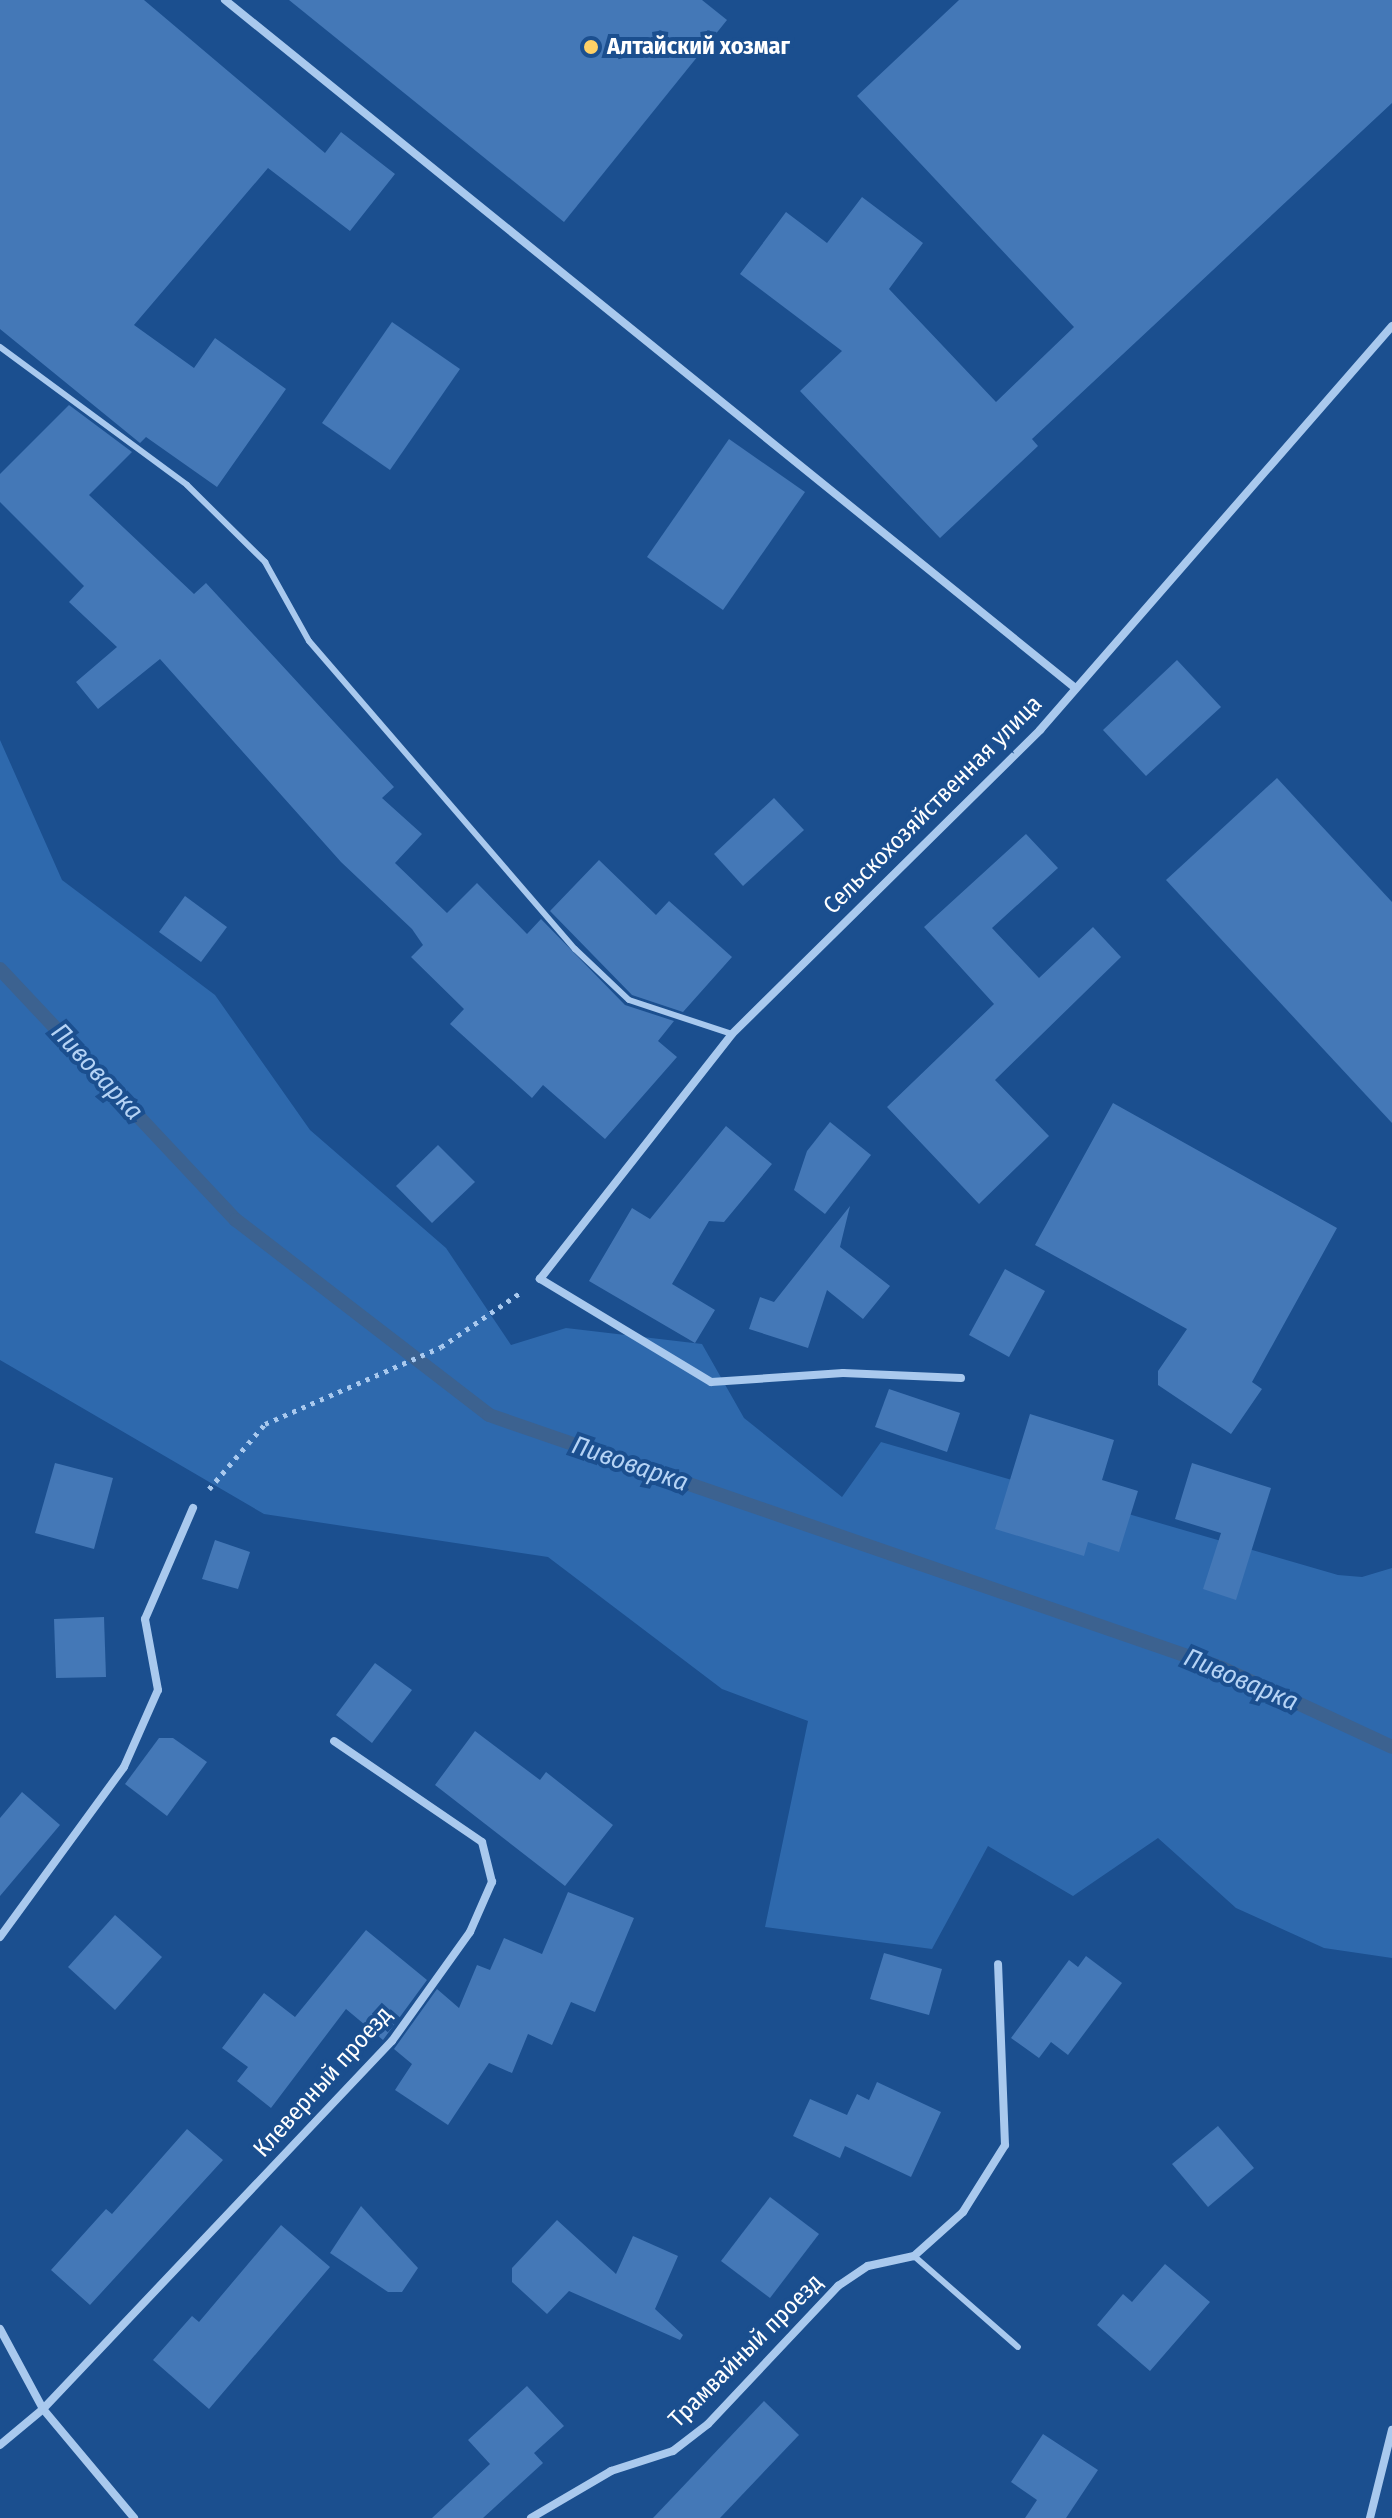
<!DOCTYPE html>
<meta charset="utf-8">
<style>
body{margin:0}
#map{position:relative;width:1392px;height:2518px;overflow:hidden;background:#1b4f8f;font-family:"Fira Sans Condensed",sans-serif}
div>[style]{position:absolute}
[style*='--x']{left:calc(var(--x)*1px);top:calc(var(--y)*1px);width:calc(var(--w)*1px);rotate:calc(var(--a)*1deg)}
.green>*{inset:0;background:#2e69ad}
.stream>*{height:14px;margin:-7px;padding:0 7px;transform-origin:7px;border-radius:7px;background:#3c6290}
.building>*{inset:0;background:#4478b7}
.path>*{height:5px;margin-top:-2.5px;transform-origin:0;background:repeating-linear-gradient(90deg,#a9c9ee 0 4px,transparent 0 10px)}
.service>*{height:6px;margin:-3px;padding:0 3px;transform-origin:3px;border-radius:3px;background:#a9c9ee}
.minor>*{height:8px;margin:-4px;padding:0 4px;transform-origin:4px;border-radius:4px;background:#a9c9ee}
.dots>*{width:22px;height:22px;translate:-50% -50%;box-sizing:border-box;border:4px solid #1b4f8f;border-radius:50%}
span{translate:-50% -50%;white-space:nowrap;text-align:center;line-height:1.15;-webkit-text-stroke:8px #1b4f8f;paint-order:stroke}
.poi-label{font-size:24px;color:#fff;font-weight:700}
.left{translate:0 -50%;text-align:left}
.street-label{font-size:24px;color:#fff}
.water-label{font-size:26px;color:#b5d3f5;font-style:italic}
</style>
<div id="map">
<div class="green">
<div style="clip-path:polygon(0 740px,62px 880px,215px 995px,310px 1130px,446px 1248px,511px 1345px,566px 1328px,702px 1344px,744px 1418px,842px 1497px,881px 1442px,1338px 1575px,1362px 1577px,1392px 1568px,1392px 1958px,1324px 1948px,1236px 1908px,1158px 1838px,1073px 1896px,988px 1846px,932px 1949px,765px 1927px,808px 1721px,722px 1689px,548px 1557px,264px 1514px,0 1360px)"></div>
</div>
<div class="stream">
<div style="--x:0;--y:969;--w:345;--a:46.8"></div>
<div style="--x:236;--y:1220;--w:319;--a:37.6"></div>
<div style="--x:489;--y:1415;--w:775;--a:19.04"></div>
<div style="--x:1222;--y:1668;--w:187;--a:24.9"></div>
</div>
<div class="building">
<div style="clip-path:polygon(0 0,144px 0,325px 153px,341px 132px,395px 174px,350px 231px,268px 168px,134px 325px,194px 368px,215px 338px,286px 389px,217px 487px,146px 437px,140px 443px,0 329px)"></div>
<div style="clip-path:polygon(289px 0,702px 0,727px 20px,564px 222px)"></div>
<div style="clip-path:polygon(959px 0,1392px 0,1392px 103px,1032px 439px,1038px 446px,940px 538px,800px 391px,842px 351px,740px 274px,786px 212px,827px 243px,862px 197px,923px 243px,889px 289px,996px 402px,1074px 327px,857px 96px)"></div>
<div style="clip-path:polygon(392px 322px,460px 369px,390px 470px,322px 423px)"></div>
<div style="clip-path:polygon(69px 405px,132px 452px,89px 495px,194px 594px,206px 583px,394px 787px,382px 798px,422px 834px,395px 863px,447px 913px,477px 883px,527px 934px,541px 919px,625px 1005px,674px 1021px,658px 1041px,677px 1057px,605px 1139px,543px 1085px,532px 1098px,450px 1024px,464px 1009px,411px 957px,423px 945px,412px 929px,341px 862px,160px 659px,98px 709px,76px 682px,117px 647px,69px 602px,84px 586px,0 502px,0 474px)"></div>
<div style="clip-path:polygon(729px 439px,805px 492px,723px 610px,647px 557px)"></div>
<div style="clip-path:polygon(1177px 660px,1221px 707px,1146px 776px,1103px 730px)"></div>
<div style="clip-path:polygon(1277px 778px,1392px 902px,1392px 1123px,1166px 880px)"></div>
<div style="clip-path:polygon(774px 798px,804px 830px,743px 886px,714px 854px)"></div>
<div style="clip-path:polygon(1026px 834px,1058px 868px,992px 928px,1039px 978px,1093px 927px,1121px 957px,995px 1080px,1049px 1136px,979px 1204px,887px 1107px,994px 1004px,924px 927px)"></div>
<div style="clip-path:polygon(599px 860px,656px 915px,669px 901px,732px 957px,683px 1012px,632px 995px,550px 911px)"></div>
<div style="clip-path:polygon(185px 896px,227px 927px,201px 962px,159px 932px)"></div>
<div style="clip-path:polygon(1113px 1103px,1337px 1228px,1252px 1382px,1262px 1389px,1231px 1434px,1158px 1385px,1158px 1371px,1187px 1329px,1035px 1245px)"></div>
<div style="clip-path:polygon(830px 1122px,871px 1155px,825px 1214px,794px 1190px,807px 1151px)"></div>
<div style="clip-path:polygon(726px 1126px,772px 1164px,724px 1222px,709px 1221px,672px 1284px,715px 1310px,695px 1343px,589px 1281px,632px 1208px,650px 1219px)"></div>
<div style="clip-path:polygon(438px 1145px,475px 1182px,432px 1223px,396px 1186px)"></div>
<div style="clip-path:polygon(850px 1206px,840px 1247px,890px 1286px,863px 1319px,827px 1290px,808px 1348px,749px 1329px,760px 1297px,774px 1302px)"></div>
<div style="clip-path:polygon(1005px 1269px,1045px 1291px,1009px 1357px,969px 1335px)"></div>
<div style="clip-path:polygon(889px 1389px,960px 1413px,947px 1452px,875px 1427px)"></div>
<div style="clip-path:polygon(1030px 1414px,1114px 1440px,1102px 1480px,1138px 1491px,1119px 1552px,1088px 1542px,1084px 1556px,995px 1529px)"></div>
<div style="clip-path:polygon(55px 1463px,113px 1478px,94px 1549px,35px 1533px)"></div>
<div style="clip-path:polygon(1192px 1463px,1271px 1488px,1236px 1600px,1203px 1589px,1221px 1533px,1175px 1519px)"></div>
<div style="clip-path:polygon(215px 1540px,250px 1552px,238px 1589px,202px 1579px)"></div>
<div style="clip-path:polygon(104px 1617px,106px 1677px,56px 1678px,54px 1619px)"></div>
<div style="clip-path:polygon(375px 1663px,412px 1690px,372px 1743px,336px 1715px)"></div>
<div style="clip-path:polygon(475px 1731px,540px 1780px,546px 1772px,613px 1825px,565px 1886px,435px 1785px)"></div>
<div style="clip-path:polygon(159px 1738px,173px 1738px,207px 1762px,167px 1816px,125px 1784px)"></div>
<div style="clip-path:polygon(22px 1792px,60px 1825px,0 1896px,0 1818px)"></div>
<div style="clip-path:polygon(568px 1892px,634px 1918px,595px 2012px,571px 2002px,552px 2045px,528px 2034px,512px 2073px,489px 2063px,448px 2125px,395px 2090px,412px 2064px,394px 2049px,437px 1989px,459px 2008px,477px 1965px,490px 1970px,504px 1938px,542px 1954px)"></div>
<div style="clip-path:polygon(115px 1915px,162px 1957px,115px 2010px,68px 1967px)"></div>
<div style="clip-path:polygon(366px 1930px,427px 1980px,383px 2040px,346px 2009px,271px 2108px,237px 2081px,248px 2067px,222px 2048px,264px 1993px,295px 2017px)"></div>
<div style="clip-path:polygon(884px 1953px,942px 1969px,929px 2015px,870px 1999px)"></div>
<div style="clip-path:polygon(1086px 1956px,1122px 1983px,1068px 2055px,1051px 2042px,1039px 2058px,1011px 2038px,1069px 1960px,1078px 1967px)"></div>
<div style="clip-path:polygon(877px 2082px,941px 2112px,911px 2177px,845px 2146px,840px 2158px,793px 2136px,810px 2099px,847px 2115px,857px 2094px,869px 2100px)"></div>
<div style="clip-path:polygon(1218px 2126px,1254px 2168px,1208px 2207px,1172px 2164px)"></div>
<div style="clip-path:polygon(187px 2129px,223px 2160px,90px 2305px,51px 2270px,106px 2209px,112px 2214px)"></div>
<div style="clip-path:polygon(770px 2197px,819px 2234px,770px 2298px,721px 2261px)"></div>
<div style="clip-path:polygon(361px 2206px,418px 2268px,402px 2292px,388px 2292px,330px 2253px)"></div>
<div style="clip-path:polygon(557px 2220px,616px 2274px,633px 2236px,678px 2256px,655px 2309px,683px 2335px,680px 2340px,569px 2291px,547px 2314px,512px 2282px,512px 2268px)"></div>
<div style="clip-path:polygon(281px 2225px,330px 2267px,209px 2409px,153px 2360px,192px 2316px,199px 2322px)"></div>
<div style="clip-path:polygon(1165px 2264px,1210px 2302px,1150px 2371px,1097px 2325px,1123px 2294px,1132px 2302px)"></div>
<div style="clip-path:polygon(527px 2386px,564px 2426px,534px 2453px,543px 2463px,483px 2518px,432px 2518px,490px 2464px,468px 2440px)"></div>
<div style="clip-path:polygon(764px 2401px,799px 2435px,720px 2518px,653px 2518px)"></div>
<div style="clip-path:polygon(1043px 2434px,1098px 2470px,1066px 2518px,1025px 2518px,1037px 2500px,1011px 2482px)"></div>
</div>
<div class="path">
<div style="--x:209;--y:1489;--w:86;--a:-49.3"></div>
<div style="--x:265;--y:1424;--w:192;--a:-23.6"></div>
<div style="--x:441;--y:1347;--w:96;--a:-34.4"></div>
</div>
<div class="service">
<div style="--x:0;--y:347;--w:232;--a:36.4"></div>
<div style="--x:187;--y:485;--w:110;--a:44.6"></div>
<div style="--x:265;--y:562;--w:90;--a:60.9"></div>
<div style="--x:309;--y:641;--w:407;--a:49.2"></div>
<div style="--x:575;--y:949;--w:74;--a:43.4"></div>
<div style="--x:629;--y:1000;--w:108;--a:18.3"></div>
<div style="--x:914;--y:2256;--w:138;--a:41.2"></div>
</div>
<div class="minor">
<div style="--x:225;--y:0;--w:1092;--a:38.98"></div>
<div style="--x:961;--y:1378;--w:118;--a:-177.6"></div>
<div style="--x:843;--y:1373;--w:132;--a:176.1"></div>
<div style="--x:711;--y:1382;--w:200;--a:-148.9"></div>
<div style="--x:540;--y:1279;--w:311;--a:-51.9"></div>
<div style="--x:732;--y:1034;--w:433;--a:-44.6"></div>
<div style="--x:1040;--y:730;--w:536;--a:-48.93"></div>
<div style="--x:0;--y:1937;--w:210;--a:-53.9"></div>
<div style="--x:124;--y:1767;--w:84;--a:-66.2"></div>
<div style="--x:158;--y:1690;--w:72;--a:-100.4"></div>
<div style="--x:145;--y:1619;--w:121;--a:-66.6"></div>
<div style="--x:0;--y:2329;--w:91;--a:61.7"></div>
<div style="--x:43;--y:2409;--w:142;--a:50.1"></div>
<div style="--x:0;--y:2445;--w:56;--a:-39.9"></div>
<div style="--x:43;--y:2409;--w:507;--a:-46.52"></div>
<div style="--x:392;--y:2041;--w:134;--a:-54.4"></div>
<div style="--x:470;--y:1932;--w:55;--a:-66.3"></div>
<div style="--x:492;--y:1882;--w:41;--a:-104"></div>
<div style="--x:482;--y:1842;--w:179;--a:-145.7"></div>
<div style="--x:531;--y:2518;--w:93;--a:-30.4"></div>
<div style="--x:611;--y:2471;--w:65;--a:-17.9"></div>
<div style="--x:673;--y:2451;--w:44;--a:-37.6"></div>
<div style="--x:708;--y:2424;--w:190;--a:-46.7"></div>
<div style="--x:838;--y:2286;--w:36;--a:-34"></div>
<div style="--x:868;--y:2266;--w:47;--a:-12.3"></div>
<div style="--x:914;--y:2256;--w:66;--a:-41.9"></div>
<div style="--x:963;--y:2212;--w:79;--a:-57.9"></div>
<div style="--x:1005;--y:2145;--w:181;--a:-92.2"></div>
<div style="--x:1370;--y:2518;--w:91;--a:-76"></div>
</div>
<div class="dots">
<div style="left:591px;top:47px;background:#ffd166"></div>
</div>
<div class="poi-label">
<span class="left" style="left:607px;top:47px">Алтайский хозмаг</span>
</div>
<div class="street-label">
<span style="left:933px;top:805px;rotate:-45deg">Сельскохозяйственная улица</span>
<span style="left:323px;top:2082px;rotate:-48deg">Клеверный проезд</span>
<span style="left:746px;top:2351px;rotate:-45deg">Трамвайный проезд</span>
</div>
<div class="water-label">
<span style="left:97px;top:1072px;rotate:47deg">Пивоварка</span>
<span style="left:630px;top:1464px;rotate:19deg">Пивоварка</span>
<span style="left:1241px;top:1680px;rotate:23deg">Пивоварка</span>
</div>
</div>
